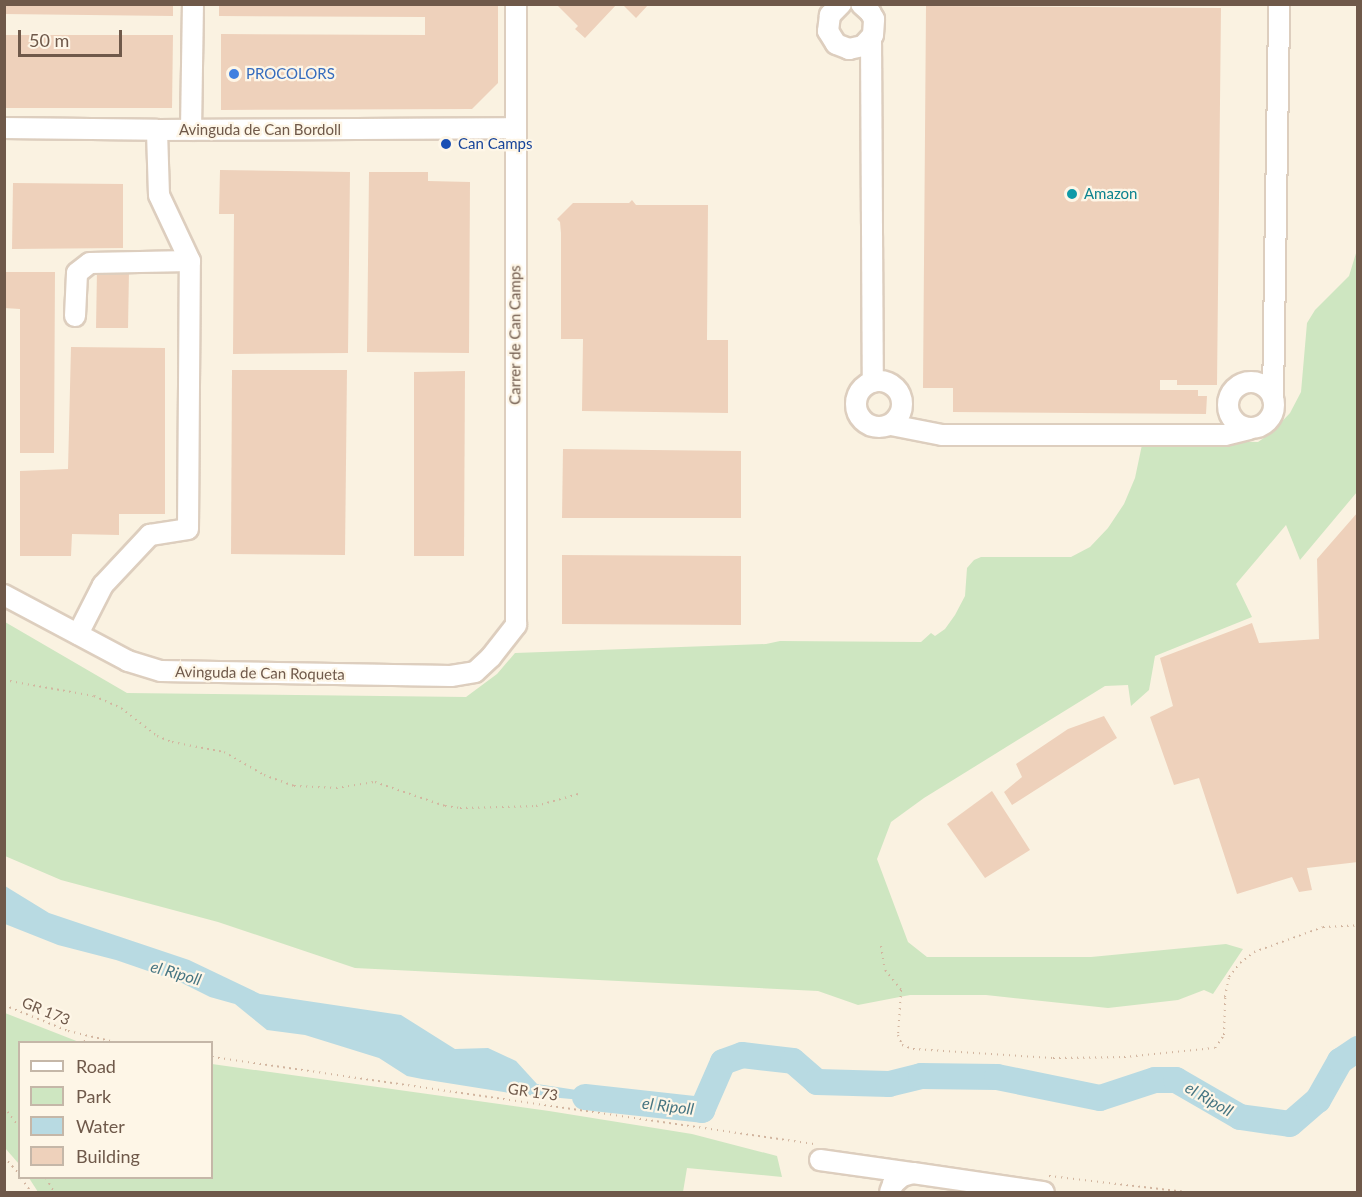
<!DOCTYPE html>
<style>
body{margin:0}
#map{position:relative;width:1362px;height:1197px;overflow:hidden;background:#faf2e1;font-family:Lato,sans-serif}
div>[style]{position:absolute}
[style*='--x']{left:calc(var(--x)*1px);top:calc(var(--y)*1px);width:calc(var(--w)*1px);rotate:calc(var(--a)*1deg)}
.green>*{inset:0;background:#cee6c1}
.water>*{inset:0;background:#b8dae2}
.river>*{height:26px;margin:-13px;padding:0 13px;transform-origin:13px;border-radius:13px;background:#b8dae2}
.building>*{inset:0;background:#eed1bb}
.path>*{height:2px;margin-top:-1px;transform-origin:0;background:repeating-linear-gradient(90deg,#d2b59f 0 1.5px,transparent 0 6px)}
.roads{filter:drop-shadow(2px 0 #ddcebe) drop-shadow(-2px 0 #ddcebe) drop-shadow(0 2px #ddcebe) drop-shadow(0 -2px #ddcebe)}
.minor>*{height:20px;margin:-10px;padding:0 10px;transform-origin:10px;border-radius:10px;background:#fff}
.minor>.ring{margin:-10px;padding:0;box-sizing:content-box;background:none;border:20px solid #fff;border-radius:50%}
.dots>*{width:16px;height:16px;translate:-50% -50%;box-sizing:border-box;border:3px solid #fef6e7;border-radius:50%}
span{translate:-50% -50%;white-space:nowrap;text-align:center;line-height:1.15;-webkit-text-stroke:4.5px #fef6e7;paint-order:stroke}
.shop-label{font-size:15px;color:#366cbe}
.left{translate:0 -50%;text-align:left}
.street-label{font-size:15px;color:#6f594a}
.transit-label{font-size:15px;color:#164399}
.culture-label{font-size:15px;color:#0d838f}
.water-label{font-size:16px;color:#467582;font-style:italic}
.frame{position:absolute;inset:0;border:6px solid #6f594a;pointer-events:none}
.legend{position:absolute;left:18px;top:1041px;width:195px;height:138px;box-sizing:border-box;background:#fef6e7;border:2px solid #c5b7a8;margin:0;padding:8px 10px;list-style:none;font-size:18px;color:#6f594a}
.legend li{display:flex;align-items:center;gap:12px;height:30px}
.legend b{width:30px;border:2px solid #c5b7a8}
.scale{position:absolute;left:18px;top:30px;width:104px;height:27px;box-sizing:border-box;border:3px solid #6f594a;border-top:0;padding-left:8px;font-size:18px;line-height:21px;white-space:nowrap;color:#6f594a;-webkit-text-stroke:4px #fef6e7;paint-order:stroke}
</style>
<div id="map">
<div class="green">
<div style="clip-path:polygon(1357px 250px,1357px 492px,1300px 560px,1286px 525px,1236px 584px,1252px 617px,1155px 656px,1149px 690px,1131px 706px,1128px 685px,1105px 686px,924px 798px,891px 822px,877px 859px,908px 942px,927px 957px,1091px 957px,1226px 944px,1243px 949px,1213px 994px,1204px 990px,1178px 1000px,1108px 1008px,986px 995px,910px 995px,858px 1005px,818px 991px,355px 968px,218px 922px,61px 880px,5px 856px,5px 622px,127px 693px,466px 697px,497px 674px,515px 653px,766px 644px,780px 641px,921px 642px,931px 633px,935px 636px,945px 629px,955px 615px,965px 596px,967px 568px,974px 560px,981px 557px,1071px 557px,1090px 547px,1108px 528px,1124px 504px,1135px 478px,1143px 440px,1258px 442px,1271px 433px,1290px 413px,1301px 392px,1307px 323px,1315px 310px,1349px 276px)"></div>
<div style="clip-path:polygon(5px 1013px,79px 1042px,20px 1042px,19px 1164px,5px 1148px)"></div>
<div style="clip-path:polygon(212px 1064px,549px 1111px,692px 1134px,777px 1156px,782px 1177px,687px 1168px,683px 1192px,38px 1192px,29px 1178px,212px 1178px)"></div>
</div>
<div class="water">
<div style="clip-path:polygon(5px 886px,49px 913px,189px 960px,260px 994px,401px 1015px,455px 1049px,488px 1048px,516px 1061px,537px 1084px,616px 1096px,618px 1101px,614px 1103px,517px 1094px,422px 1079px,407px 1076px,379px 1058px,305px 1035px,267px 1030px,235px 1004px,210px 997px,180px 982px,116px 960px,58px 945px,5px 924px)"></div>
</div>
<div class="river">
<div style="--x:585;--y:1097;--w:118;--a:6.3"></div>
<div style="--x:702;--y:1110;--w:52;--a:-66.4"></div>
<div style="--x:723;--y:1062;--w:20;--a:-20"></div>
<div style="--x:742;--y:1055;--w:51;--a:6.7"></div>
<div style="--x:793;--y:1061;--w:32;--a:41"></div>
<div style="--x:817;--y:1082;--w:72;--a:1.6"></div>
<div style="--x:889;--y:1084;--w:33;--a:-14"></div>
<div style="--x:921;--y:1076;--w:76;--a:0.8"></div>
<div style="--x:997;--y:1077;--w:105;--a:11.5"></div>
<div style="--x:1100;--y:1098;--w:58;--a:-18.1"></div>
<div style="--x:1155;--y:1080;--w:21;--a:0"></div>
<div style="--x:1176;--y:1080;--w:74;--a:30"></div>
<div style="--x:1240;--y:1117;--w:50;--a:8"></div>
<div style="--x:1290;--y:1124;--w:37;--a:-41"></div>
<div style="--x:1318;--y:1100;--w:45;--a:-60.6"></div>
<div style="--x:1340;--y:1061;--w:22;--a:-34"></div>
</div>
<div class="building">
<div style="clip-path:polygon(219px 4px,498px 4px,498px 83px,472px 109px,221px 110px,221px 34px,425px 35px,425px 17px,219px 16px)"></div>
<div style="clip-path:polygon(556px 4px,617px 4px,585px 38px,575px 29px,578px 26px)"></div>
<div style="clip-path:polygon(622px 4px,649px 4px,636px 18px)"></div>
<div style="clip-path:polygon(4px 5px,173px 5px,173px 16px,4px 14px)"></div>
<div style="clip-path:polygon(926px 6px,1221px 8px,1217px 385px,1177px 385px,1177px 380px,1160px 380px,1160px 390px,1198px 390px,1198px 396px,1207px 396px,1206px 414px,953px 412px,953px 388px,923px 388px)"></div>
<div style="clip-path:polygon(4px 35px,173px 35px,172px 108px,4px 108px)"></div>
<div style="clip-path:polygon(220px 170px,350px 172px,348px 353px,233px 354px,234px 214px,219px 214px)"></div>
<div style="clip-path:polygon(369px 172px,428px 172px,428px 181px,470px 182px,469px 353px,367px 352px)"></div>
<div style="clip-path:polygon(13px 183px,123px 184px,123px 248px,12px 249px)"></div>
<div style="clip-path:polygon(632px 200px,636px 205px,708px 205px,707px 340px,728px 340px,728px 413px,582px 411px,583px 339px,561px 339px,561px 233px,560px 222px,557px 219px,573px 203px,629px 203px)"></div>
<div style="clip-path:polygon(97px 270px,129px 271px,128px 328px,96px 328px)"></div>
<div style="clip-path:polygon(4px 272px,55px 272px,54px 453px,20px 453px,20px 309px,4px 308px)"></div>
<div style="clip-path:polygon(71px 347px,165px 348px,165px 514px,119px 514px,119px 535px,72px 534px,71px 556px,20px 556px,20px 471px,68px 469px)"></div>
<div style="clip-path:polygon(232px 370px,347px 370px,345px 555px,231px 554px)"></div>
<div style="clip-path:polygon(465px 371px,464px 556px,414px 556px,414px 372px)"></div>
<div style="clip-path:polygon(563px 449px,741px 451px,741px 518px,562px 518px)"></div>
<div style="clip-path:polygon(1358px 512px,1358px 862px,1307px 868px,1312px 890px,1299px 892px,1292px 877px,1237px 894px,1199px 778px,1174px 785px,1150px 717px,1173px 706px,1160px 658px,1252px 623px,1259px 643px,1319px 639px,1317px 559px)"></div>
<div style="clip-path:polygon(562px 555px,741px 556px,741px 625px,562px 624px)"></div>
<div style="clip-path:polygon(1104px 716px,1117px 738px,1012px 805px,1004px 792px,1022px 777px,1016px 764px,1068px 729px)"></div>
<div style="clip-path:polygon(992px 791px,1030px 850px,985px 878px,947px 824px)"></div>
</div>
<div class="path">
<div style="--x:4;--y:680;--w:91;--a:10.1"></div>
<div style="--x:94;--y:696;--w:30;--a:24"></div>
<div style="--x:121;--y:708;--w:46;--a:37.9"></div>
<div style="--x:157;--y:736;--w:16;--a:22"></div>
<div style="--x:172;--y:742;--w:53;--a:10.9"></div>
<div style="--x:224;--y:752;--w:46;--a:29.9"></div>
<div style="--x:264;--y:775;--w:32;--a:20"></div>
<div style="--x:294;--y:786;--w:42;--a:2.7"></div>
<div style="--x:336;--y:788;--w:39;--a:-9"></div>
<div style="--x:375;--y:782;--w:74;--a:18.9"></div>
<div style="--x:445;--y:806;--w:15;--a:8"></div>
<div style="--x:460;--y:808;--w:76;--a:-1.5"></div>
<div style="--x:536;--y:806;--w:44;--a:-15.9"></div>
<div style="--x:881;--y:946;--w:24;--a:81"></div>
<div style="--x:885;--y:970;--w:26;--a:51"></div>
<div style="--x:901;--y:990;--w:45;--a:93.8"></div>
<div style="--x:898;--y:1035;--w:11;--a:68"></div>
<div style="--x:902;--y:1045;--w:12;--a:20"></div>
<div style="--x:913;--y:1049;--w:140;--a:3.7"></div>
<div style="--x:1053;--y:1058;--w:71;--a:-0.8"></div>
<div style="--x:1124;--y:1057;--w:91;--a:-5.6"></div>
<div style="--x:1215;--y:1048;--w:16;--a:-55"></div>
<div style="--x:1224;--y:1035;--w:38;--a:-88"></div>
<div style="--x:1225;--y:997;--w:20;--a:-79"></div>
<div style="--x:1229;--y:977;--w:18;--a:-52"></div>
<div style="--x:1240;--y:963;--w:18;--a:-38"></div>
<div style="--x:1254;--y:952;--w:73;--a:-19.9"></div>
<div style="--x:1323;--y:927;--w:35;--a:-3"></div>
<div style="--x:4;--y:1005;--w:69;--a:22.1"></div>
<div style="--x:68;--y:1031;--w:48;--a:13.2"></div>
<div style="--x:84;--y:1042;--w:6;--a:-51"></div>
<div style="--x:212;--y:1057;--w:608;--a:8.22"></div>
<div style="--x:4;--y:1107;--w:26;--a:53"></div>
<div style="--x:4;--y:1157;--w:24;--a:48"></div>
<div style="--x:1049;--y:1176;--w:138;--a:6.7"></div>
<div style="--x:21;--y:1178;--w:17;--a:54"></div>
<div style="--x:46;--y:1178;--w:16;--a:60"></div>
</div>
<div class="roads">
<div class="minor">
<div style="--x:841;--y:4;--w:16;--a:135"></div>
<div style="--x:830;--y:15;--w:16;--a:97"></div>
<div style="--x:828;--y:31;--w:15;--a:58"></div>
<div style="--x:836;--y:44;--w:14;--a:21"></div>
<div style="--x:849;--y:49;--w:14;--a:-12"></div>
<div style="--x:863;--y:46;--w:15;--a:-48"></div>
<div style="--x:873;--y:35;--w:16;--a:-86"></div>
<div style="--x:874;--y:19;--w:8;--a:-120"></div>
<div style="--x:870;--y:12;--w:12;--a:-138"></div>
<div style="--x:871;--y:38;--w:344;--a:89.7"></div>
<div style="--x:4;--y:128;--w:153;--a:0.7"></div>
<div style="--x:157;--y:130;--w:359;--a:-0.3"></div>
<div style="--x:191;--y:130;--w:126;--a:-89.1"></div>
<div style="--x:75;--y:316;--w:43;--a:-87.3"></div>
<div style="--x:77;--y:273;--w:16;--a:-38"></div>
<div style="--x:90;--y:263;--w:100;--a:-1.1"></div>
<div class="ring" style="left:856px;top:381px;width:26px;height:26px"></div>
<div class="ring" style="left:1228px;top:382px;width:26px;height:26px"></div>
<div style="--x:1273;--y:398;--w:394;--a:-89.1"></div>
<div style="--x:891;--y:425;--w:52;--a:11.1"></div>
<div style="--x:942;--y:435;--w:283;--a:0"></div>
<div style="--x:1225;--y:435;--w:25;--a:-14"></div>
<div style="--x:4;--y:595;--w:140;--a:28"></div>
<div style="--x:128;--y:661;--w:34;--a:17"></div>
<div style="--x:161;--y:671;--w:290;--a:1"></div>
<div style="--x:451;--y:676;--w:24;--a:-9"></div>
<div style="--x:475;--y:672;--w:22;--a:-43"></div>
<div style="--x:491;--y:657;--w:41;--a:-52"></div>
<div style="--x:516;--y:625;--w:621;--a:-90"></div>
<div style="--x:78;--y:634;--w:55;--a:-63"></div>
<div style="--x:103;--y:585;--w:69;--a:-46.8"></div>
<div style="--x:150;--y:535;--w:38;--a:-9"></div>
<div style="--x:188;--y:529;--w:268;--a:-89.6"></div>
<div style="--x:190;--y:261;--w:73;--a:-115.2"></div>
<div style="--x:159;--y:195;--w:65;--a:-91.8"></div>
<div style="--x:820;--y:1160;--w:94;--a:8"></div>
<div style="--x:890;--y:1192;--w:9;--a:-69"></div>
<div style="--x:893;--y:1184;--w:12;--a:-42"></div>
<div style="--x:902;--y:1176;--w:11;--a:-15"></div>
<div style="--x:913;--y:1173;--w:132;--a:8.3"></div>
</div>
</div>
<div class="dots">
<div style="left:234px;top:74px;background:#3f7fe0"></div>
<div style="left:446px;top:144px;background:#1a4fb4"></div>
<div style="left:1072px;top:194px;background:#0f9aa8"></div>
</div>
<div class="shop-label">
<span class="left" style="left:246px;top:74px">PROCOLORS</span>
</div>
<div class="street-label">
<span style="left:260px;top:130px">Avinguda de Can Bordoll</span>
<span style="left:515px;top:335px;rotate:-90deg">Carrer de Can Camps</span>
<span style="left:260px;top:673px;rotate:1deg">Avinguda de Can Roqueta</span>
<span style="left:46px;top:1011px;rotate:22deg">GR 173</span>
<span style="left:533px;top:1092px;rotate:8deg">GR 173</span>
</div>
<div class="transit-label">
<span class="left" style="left:458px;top:144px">Can Camps</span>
</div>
<div class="culture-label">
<span class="left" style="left:1084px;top:194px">Amazon</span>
</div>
<div class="water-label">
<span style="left:176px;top:973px;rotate:16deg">el Ripoll</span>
<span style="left:1209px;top:1099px;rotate:30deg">el Ripoll</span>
<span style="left:668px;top:1106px;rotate:7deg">el Ripoll</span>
</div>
<div class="frame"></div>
<ul class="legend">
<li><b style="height:8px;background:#fff"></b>Road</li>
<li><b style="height:16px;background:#cee6c1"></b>Park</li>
<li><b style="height:16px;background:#b8dae2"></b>Water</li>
<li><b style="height:16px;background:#eed1bb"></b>Building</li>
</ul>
<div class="scale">50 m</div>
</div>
